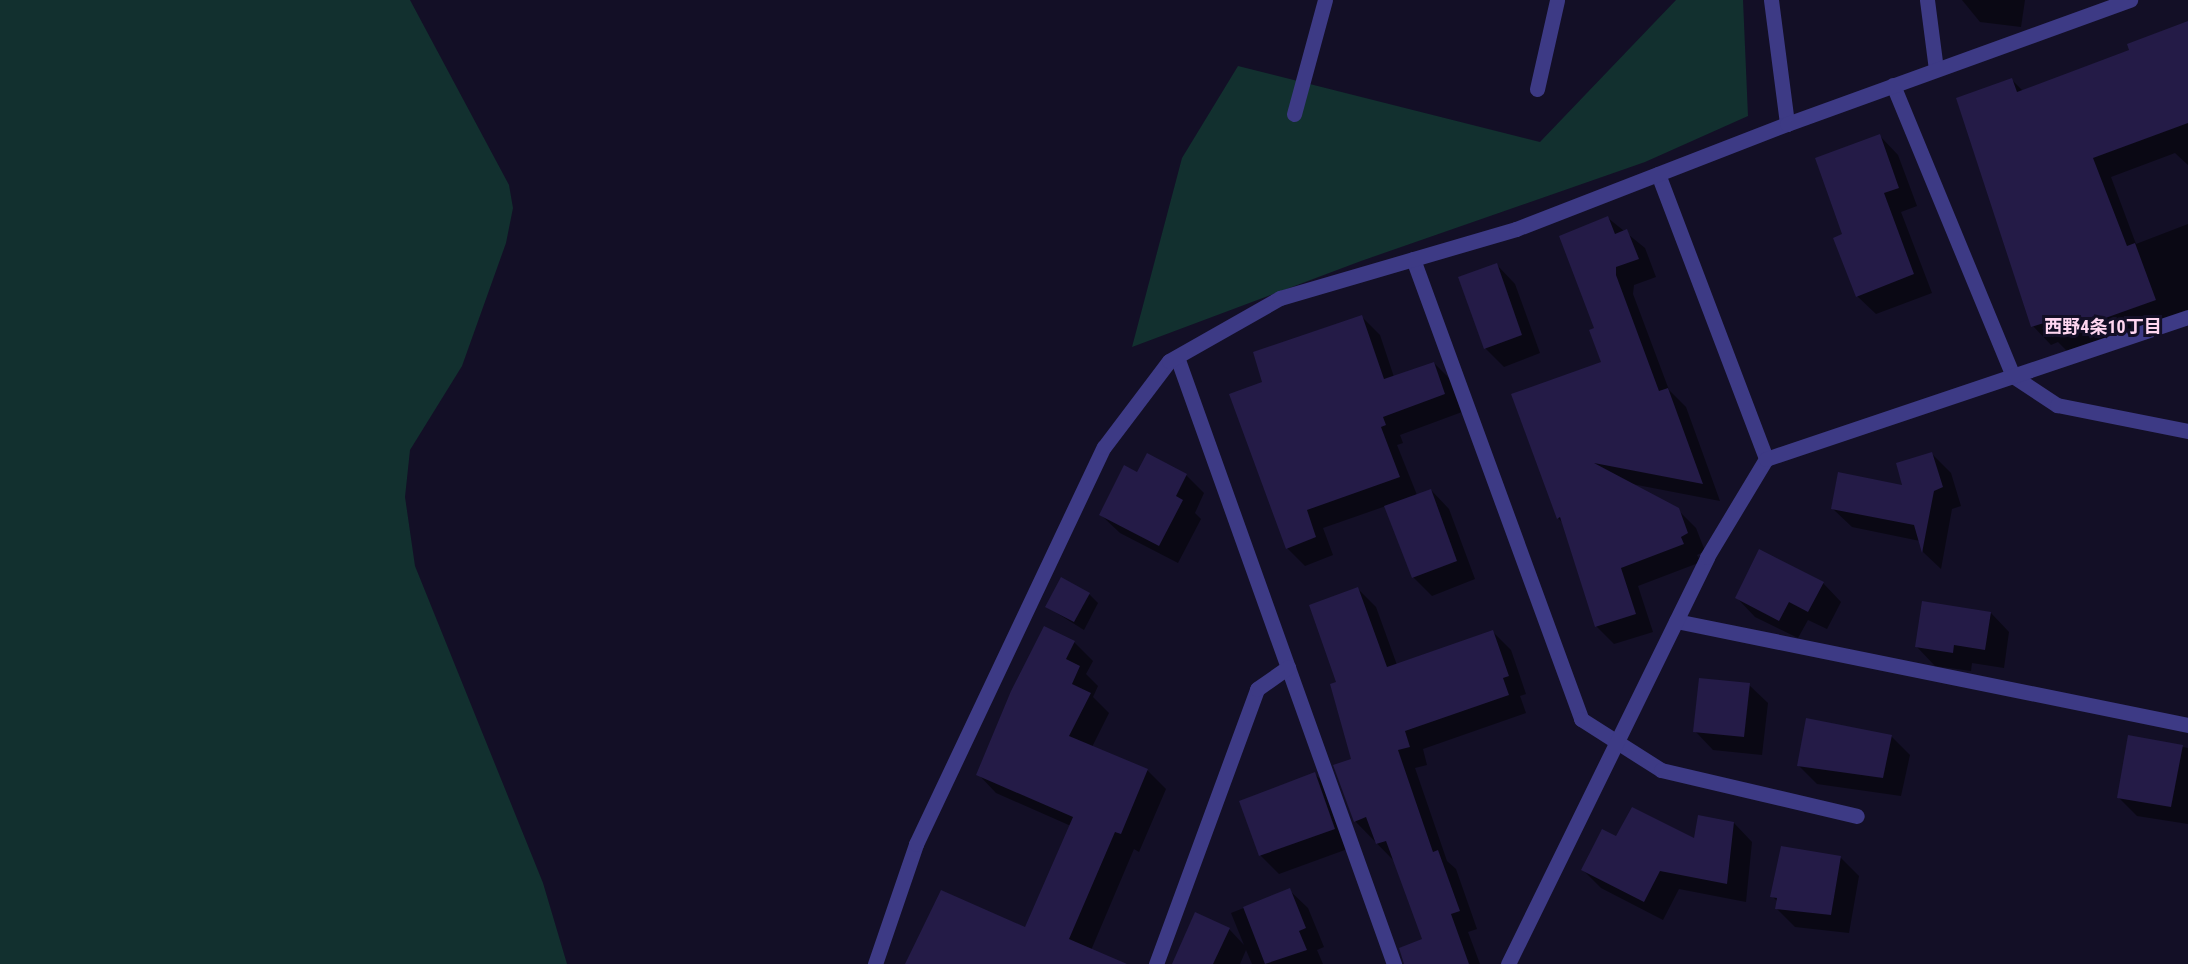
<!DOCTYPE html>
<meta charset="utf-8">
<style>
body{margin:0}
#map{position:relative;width:2188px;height:964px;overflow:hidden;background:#130f26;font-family:"Roboto Condensed","Noto Sans JP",sans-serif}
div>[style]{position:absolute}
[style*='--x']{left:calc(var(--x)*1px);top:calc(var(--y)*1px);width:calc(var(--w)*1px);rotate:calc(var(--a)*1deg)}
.green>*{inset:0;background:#12302f}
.shadow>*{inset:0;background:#0007}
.building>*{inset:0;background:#241b47}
.minor>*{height:15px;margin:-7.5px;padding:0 7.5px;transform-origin:7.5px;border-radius:7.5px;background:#3d3a85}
span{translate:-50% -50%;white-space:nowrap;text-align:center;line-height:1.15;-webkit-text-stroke:6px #130f26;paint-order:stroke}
.neighbourhood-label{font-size:18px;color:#ffd6f0;font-weight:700}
</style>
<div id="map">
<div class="green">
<div style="clip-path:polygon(0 0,410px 0,509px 185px,513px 208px,506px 243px,462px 366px,410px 450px,405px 497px,415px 566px,543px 883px,567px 964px,0 964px)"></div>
<div style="clip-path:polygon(1676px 0,1743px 0,1748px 116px,1645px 162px,1361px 261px,1132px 347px,1182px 158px,1238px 66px,1540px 142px)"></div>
</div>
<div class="shadow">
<div style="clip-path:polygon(1962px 0,2025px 0,2021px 27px,1980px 22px)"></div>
<div style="clip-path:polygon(2188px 23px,2188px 165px,2175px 153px,2111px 177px,2136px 244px,2188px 224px,2188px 312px,2071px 355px,2058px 342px,2051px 345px,2033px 326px,2012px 80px,2023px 91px,2131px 51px)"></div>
<div style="clip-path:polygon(1880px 136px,1898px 155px,1917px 206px,1901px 212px,1932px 293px,1876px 314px,1857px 296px,1844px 235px)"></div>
<div style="clip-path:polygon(1608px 218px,1645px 248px,1656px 277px,1634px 285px,1633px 294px,1669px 390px,1686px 407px,1720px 501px,1632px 484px,1678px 510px,1696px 528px,1705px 551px,1697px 555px,1701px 562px,1638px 586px,1653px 632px,1614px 644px,1596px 626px,1563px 523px,1558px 518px,1603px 362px,1596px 329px)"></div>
<div style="clip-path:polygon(1497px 265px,1515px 284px,1540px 353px,1504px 367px,1485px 348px)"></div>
<div style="clip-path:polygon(1362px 317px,1380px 335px,1394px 377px,1434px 363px,1452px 381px,1462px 412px,1400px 435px,1403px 443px,1397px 445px,1417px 495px,1431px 490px,1449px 509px,1475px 579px,1432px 596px,1413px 577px,1386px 506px,1323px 528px,1333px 555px,1305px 566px,1287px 548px,1264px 383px)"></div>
<div style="clip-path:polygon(1932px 454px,1951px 473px,1961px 506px,1952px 509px,1941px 569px,1923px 552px,1920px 541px,1852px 527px,1833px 509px,1904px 486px)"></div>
<div style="clip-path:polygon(1137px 474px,1186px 475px,1204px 493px,1195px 513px,1201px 519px,1178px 563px,1120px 533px,1101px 515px)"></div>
<div style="clip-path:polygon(1823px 583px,1841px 602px,1827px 629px,1808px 620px,1798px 638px,1755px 617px,1737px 598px)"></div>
<div style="clip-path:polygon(1358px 589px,1376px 607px,1397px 665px,1493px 632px,1511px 650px,1526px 694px,1520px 696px,1526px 713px,1423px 749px,1427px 765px,1415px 768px,1447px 861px,1456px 869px,1477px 929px,1468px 932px,1480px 964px,1427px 964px,1424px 940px,1395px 862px,1355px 821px,1353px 759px,1338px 683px)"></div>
<div style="clip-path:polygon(1089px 594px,1098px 603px,1084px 630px,1047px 607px)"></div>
<div style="clip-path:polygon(1991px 613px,2009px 632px,2004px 668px,1972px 663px,1971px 671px,1935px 666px,1917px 647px)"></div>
<div style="clip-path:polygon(1074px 642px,1093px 661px,1086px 674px,1098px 686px,1093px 697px,1109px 713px,1092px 747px,1147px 770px,1166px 789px,1139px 852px,1134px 849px,1089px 955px,1096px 964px,907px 964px,1026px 929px,1071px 826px,996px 793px,978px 774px)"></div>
<div style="clip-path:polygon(1749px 685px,1768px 703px,1762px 755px,1713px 750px,1695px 731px)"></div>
<div style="clip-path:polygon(1891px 736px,1910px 755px,1901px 796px,1817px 784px,1798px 765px)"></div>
<div style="clip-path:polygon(2130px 737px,2188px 748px,2188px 824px,2137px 816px,2118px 797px)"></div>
<div style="clip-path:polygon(1315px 774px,1333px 793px,1353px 847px,1279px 874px,1260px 855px)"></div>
<div style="clip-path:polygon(1734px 823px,1752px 842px,1746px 902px,1679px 889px,1663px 920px,1601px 888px,1582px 869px,1617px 838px,1695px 840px)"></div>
<div style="clip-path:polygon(1840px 857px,1859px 876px,1849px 933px,1795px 927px,1776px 908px,1778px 902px,1772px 896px)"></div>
<div style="clip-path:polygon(1289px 890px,1308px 908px,1324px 947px,1317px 950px,1323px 964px,1252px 964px,1246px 950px,1240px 964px,1173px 964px,1229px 929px,1244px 945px,1231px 913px)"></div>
</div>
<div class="building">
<div style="clip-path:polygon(2188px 21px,2188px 123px,2093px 158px,2127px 246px,2135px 243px,2156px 300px,2052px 337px,2047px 322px,2031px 327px,1956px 98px,2012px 78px,2017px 92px,2129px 50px,2127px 44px)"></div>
<div style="clip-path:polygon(1880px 134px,1899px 188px,1884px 193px,1914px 274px,1856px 297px,1833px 238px,1842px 234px,1815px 158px)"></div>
<div style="clip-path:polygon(1608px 216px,1615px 234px,1627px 229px,1639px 259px,1616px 267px,1616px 275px,1659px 391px,1668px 388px,1703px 484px,1594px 463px,1679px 508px,1688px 533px,1681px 537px,1684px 544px,1621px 568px,1636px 614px,1595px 627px,1560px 517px,1557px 519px,1511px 394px,1601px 362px,1589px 330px,1594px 328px,1559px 236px)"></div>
<div style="clip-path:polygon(1497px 263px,1522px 335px,1484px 349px,1458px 277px)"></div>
<div style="clip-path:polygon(1362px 315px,1384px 379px,1434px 362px,1445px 394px,1383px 417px,1386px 425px,1381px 427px,1400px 477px,1307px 510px,1316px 537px,1286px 549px,1229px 394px,1262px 382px,1253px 352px)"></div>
<div style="clip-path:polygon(1932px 452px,1943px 487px,1934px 491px,1922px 553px,1914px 525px,1831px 509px,1838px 472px,1902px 485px,1896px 463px)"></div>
<div style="clip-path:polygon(1147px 453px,1187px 474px,1176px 496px,1183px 500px,1159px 546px,1099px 515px,1124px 465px,1137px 472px)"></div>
<div style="clip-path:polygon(1431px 489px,1457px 561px,1412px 578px,1384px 506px)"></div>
<div style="clip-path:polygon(1759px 549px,1824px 582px,1808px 612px,1789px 602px,1779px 621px,1735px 598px)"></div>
<div style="clip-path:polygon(1061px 577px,1090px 593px,1074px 622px,1045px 607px)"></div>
<div style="clip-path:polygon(1358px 587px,1387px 667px,1493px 630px,1509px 676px,1503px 678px,1509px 695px,1405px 731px,1410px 747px,1398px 750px,1433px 852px,1438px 850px,1460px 911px,1451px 914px,1469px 964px,1404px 964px,1399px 948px,1422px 939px,1386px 841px,1376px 844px,1366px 817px,1354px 822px,1333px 765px,1351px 759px,1330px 684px,1336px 682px,1309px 605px)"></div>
<div style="clip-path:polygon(1922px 601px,1991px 612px,1985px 650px,1954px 645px,1953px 653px,1915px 647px)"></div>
<div style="clip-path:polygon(1044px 626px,1075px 641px,1066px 659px,1080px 666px,1072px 684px,1091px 693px,1069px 736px,1148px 769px,1121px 834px,1115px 832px,1069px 939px,1127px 964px,905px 964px,941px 890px,1025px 927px,1073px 817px,976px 775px,1011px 691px)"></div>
<div style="clip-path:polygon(1699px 678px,1750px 683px,1744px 737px,1693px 732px)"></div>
<div style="clip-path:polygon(1806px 718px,1892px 735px,1883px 778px,1797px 766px)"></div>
<div style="clip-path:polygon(2128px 735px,2183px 745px,2171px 807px,2117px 798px)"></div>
<div style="clip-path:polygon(1315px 772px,1335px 829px,1259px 856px,1239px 801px)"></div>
<div style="clip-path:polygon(1632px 807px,1694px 838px,1698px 815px,1734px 822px,1727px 884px,1660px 871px,1644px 902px,1581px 870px,1602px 829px,1616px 836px)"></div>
<div style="clip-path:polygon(1781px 846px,1841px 856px,1831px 915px,1775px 909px,1777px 898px,1770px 897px)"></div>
<div style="clip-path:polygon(1290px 888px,1306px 928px,1299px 931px,1307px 950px,1265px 964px,1243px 907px)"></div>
<div style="clip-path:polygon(1195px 912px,1230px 928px,1213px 964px,1172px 964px)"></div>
</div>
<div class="minor">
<div style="--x:1771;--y:0;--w:125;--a:82.6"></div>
<div style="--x:1927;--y:0;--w:70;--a:82.6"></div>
<div style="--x:1893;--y:85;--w:315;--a:67.6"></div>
<div style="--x:2013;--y:376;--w:53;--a:33.4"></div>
<div style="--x:2057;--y:405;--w:134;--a:11.2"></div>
<div style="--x:1537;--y:89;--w:91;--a:-77.3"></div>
<div style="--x:1294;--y:114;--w:118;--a:-74.8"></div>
<div style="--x:1658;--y:174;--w:305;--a:69.2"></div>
<div style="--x:1413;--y:259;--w:490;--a:69.9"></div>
<div style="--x:1581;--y:719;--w:95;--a:32.5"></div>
<div style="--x:1661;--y:770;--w:201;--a:13.2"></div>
<div style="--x:1177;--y:357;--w:645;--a:70.33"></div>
<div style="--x:1676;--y:621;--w:522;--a:11.48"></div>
<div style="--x:875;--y:964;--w:127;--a:-71.1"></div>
<div style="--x:916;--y:844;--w:439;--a:-64.7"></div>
<div style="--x:1104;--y:447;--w:108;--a:-52.9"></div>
<div style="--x:1169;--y:361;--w:128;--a:-29.6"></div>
<div style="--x:1280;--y:298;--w:246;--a:-16.3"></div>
<div style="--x:1516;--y:229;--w:291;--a:-21.2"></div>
<div style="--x:1787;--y:124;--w:365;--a:-19.9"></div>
<div style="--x:1156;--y:964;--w:293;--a:-69.8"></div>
<div style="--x:1257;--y:689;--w:38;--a:-35"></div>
<div style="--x:1508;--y:964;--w:453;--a:-63.9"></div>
<div style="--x:1707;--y:557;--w:114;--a:-59"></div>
<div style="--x:1766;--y:459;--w:445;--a:-18.6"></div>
</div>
<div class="neighbourhood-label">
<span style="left:2103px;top:327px">西野4条10丁目</span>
</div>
</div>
